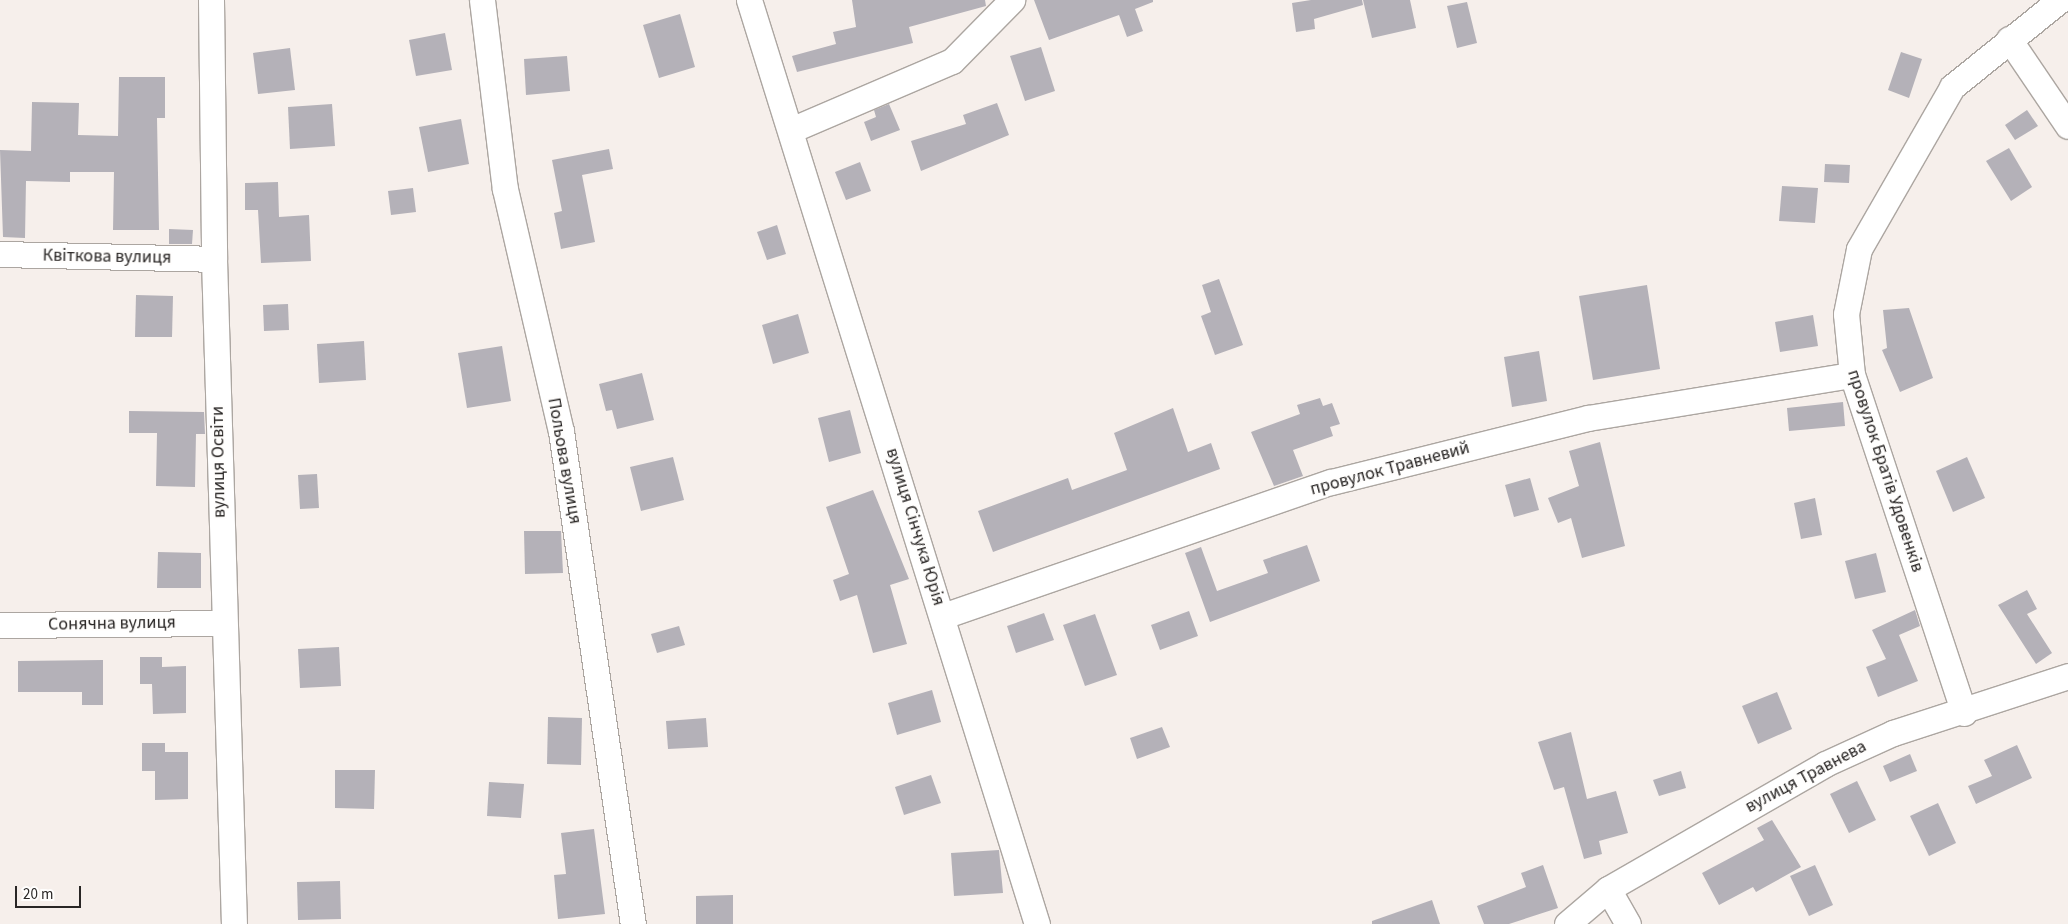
<!DOCTYPE html>
<meta charset="utf-8">
<style>
body{margin:0}
#map{position:relative;width:2068px;height:924px;overflow:hidden;background:#f6efeb;font-family:"Source Sans 3",sans-serif}
div>[style]{position:absolute}
[style*='--x']{left:calc(var(--x)*1px);top:calc(var(--y)*1px);width:calc(var(--w)*1px);rotate:calc(var(--a)*1deg)}
.building>*{inset:0;background:#b4b1b8}
.roads{filter:drop-shadow(1px 0 #aca6a1) drop-shadow(-1px 0 #aca6a1) drop-shadow(0 1px #aca6a1) drop-shadow(0 -1px #aca6a1)}
.minor>*{height:25px;margin:-12.5px;padding:0 12.5px;transform-origin:12.5px;border-radius:12.5px;background:#fff}
span{translate:-50% -50%;white-space:nowrap;text-align:center;line-height:1.15;-webkit-text-stroke:4.5px #fffefd;paint-order:stroke}
.street-label{font-size:18px;color:#292625}
.scale{position:absolute;left:15px;top:886px;width:66px;height:22px;box-sizing:border-box;border:2px solid #292625;border-top:0;padding-left:6px;font-size:15px;line-height:18px;white-space:nowrap;color:#292625;-webkit-text-stroke:4px #fffefd;paint-order:stroke}
</style>
<div id="map">
<div class="building">
<div style="clip-path:polygon(852px 0,985px 0,986px 6px,909px 27px,913px 43px,797px 72px,792px 56px,836px 44px,833px 32px,856px 27px)"></div>
<div style="clip-path:polygon(1034px 0,1153px 0,1153px 2px,1135px 9px,1143px 31px,1127px 37px,1119px 15px,1049px 40px)"></div>
<div style="clip-path:polygon(1311px 0,1362px 0,1363px 5px,1314px 19px,1315px 29px,1296px 32px,1292px 3px)"></div>
<div style="clip-path:polygon(1363px 0,1410px 0,1416px 28px,1372px 38px)"></div>
<div style="clip-path:polygon(1467px 2px,1477px 43px,1457px 48px,1447px 6px)"></div>
<div style="clip-path:polygon(680px 14px,695px 67px,659px 78px,643px 25px)"></div>
<div style="clip-path:polygon(445px 33px,452px 70px,416px 76px,409px 40px)"></div>
<div style="clip-path:polygon(1041px 47px,1055px 91px,1025px 101px,1010px 56px)"></div>
<div style="clip-path:polygon(290px 48px,295px 90px,258px 94px,253px 53px)"></div>
<div style="clip-path:polygon(1901px 52px,1922px 59px,1909px 98px,1888px 90px)"></div>
<div style="clip-path:polygon(567px 56px,570px 91px,526px 95px,524px 59px)"></div>
<div style="clip-path:polygon(119px 77px,165px 77px,165px 118px,157px 118px,159px 230px,113px 230px,114px 172px,70px 172px,70px 182px,26px 181px,25px 238px,3px 237px,0 150px,31px 151px,32px 102px,79px 103px,78px 135px,118px 136px)"></div>
<div style="clip-path:polygon(997px 103px,1009px 135px,921px 171px,911px 141px,966px 124px,963px 115px)"></div>
<div style="clip-path:polygon(332px 104px,335px 146px,290px 149px,288px 107px)"></div>
<div style="clip-path:polygon(889px 104px,900px 130px,871px 141px,864px 122px,876px 117px,874px 110px)"></div>
<div style="clip-path:polygon(2027px 110px,2038px 126px,2015px 140px,2005px 125px)"></div>
<div style="clip-path:polygon(461px 119px,469px 164px,428px 172px,419px 127px)"></div>
<div style="clip-path:polygon(2009px 148px,2032px 187px,2011px 201px,1986px 161px)"></div>
<div style="clip-path:polygon(609px 149px,613px 169px,582px 175px,595px 242px,561px 249px,554px 213px,562px 211px,552px 160px)"></div>
<div style="clip-path:polygon(860px 162px,871px 191px,846px 200px,835px 172px)"></div>
<div style="clip-path:polygon(1825px 164px,1850px 165px,1849px 183px,1824px 182px)"></div>
<div style="clip-path:polygon(278px 182px,279px 217px,309px 215px,311px 261px,261px 263px,258px 210px,245px 210px,245px 183px)"></div>
<div style="clip-path:polygon(1782px 186px,1818px 188px,1815px 223px,1779px 221px)"></div>
<div style="clip-path:polygon(413px 188px,416px 212px,391px 215px,388px 191px)"></div>
<div style="clip-path:polygon(777px 225px,786px 254px,767px 260px,757px 232px)"></div>
<div style="clip-path:polygon(169px 229px,193px 230px,192px 244px,169px 244px)"></div>
<div style="clip-path:polygon(1219px 279px,1243px 345px,1215px 355px,1201px 316px,1211px 312px,1202px 285px)"></div>
<div style="clip-path:polygon(1647px 285px,1660px 369px,1593px 380px,1579px 296px)"></div>
<div style="clip-path:polygon(136px 295px,173px 296px,172px 337px,135px 337px)"></div>
<div style="clip-path:polygon(288px 304px,289px 330px,264px 331px,263px 305px)"></div>
<div style="clip-path:polygon(1909px 308px,1933px 378px,1900px 392px,1882px 350px,1887px 348px,1883px 310px)"></div>
<div style="clip-path:polygon(798px 314px,809px 353px,773px 364px,762px 325px)"></div>
<div style="clip-path:polygon(1813px 315px,1818px 346px,1780px 352px,1775px 322px)"></div>
<div style="clip-path:polygon(364px 341px,366px 380px,319px 383px,317px 344px)"></div>
<div style="clip-path:polygon(502px 346px,511px 401px,467px 408px,458px 353px)"></div>
<div style="clip-path:polygon(1539px 351px,1547px 401px,1512px 407px,1504px 357px)"></div>
<div style="clip-path:polygon(642px 373px,654px 420px,617px 429px,612px 410px,606px 411px,599px 384px)"></div>
<div style="clip-path:polygon(1320px 398px,1323px 406px,1332px 403px,1340px 424px,1330px 427px,1333px 436px,1293px 450px,1303px 476px,1274px 486px,1251px 432px,1300px 414px,1297px 405px)"></div>
<div style="clip-path:polygon(1843px 402px,1845px 426px,1789px 431px,1787px 408px)"></div>
<div style="clip-path:polygon(1173px 408px,1188px 452px,1211px 443px,1220px 469px,993px 552px,978px 511px,1068px 478px,1072px 490px,1127px 470px,1114px 433px)"></div>
<div style="clip-path:polygon(850px 410px,861px 453px,829px 462px,818px 418px)"></div>
<div style="clip-path:polygon(129px 411px,204px 412px,205px 434px,196px 434px,195px 487px,156px 486px,157px 433px,129px 433px)"></div>
<div style="clip-path:polygon(1600px 442px,1625px 546px,1582px 558px,1571px 518px,1558px 523px,1548px 498px,1579px 486px,1569px 451px)"></div>
<div style="clip-path:polygon(673px 457px,684px 500px,641px 511px,630px 467px)"></div>
<div style="clip-path:polygon(1967px 457px,1985px 498px,1953px 512px,1936px 471px)"></div>
<div style="clip-path:polygon(317px 474px,319px 508px,300px 509px,298px 475px)"></div>
<div style="clip-path:polygon(1530px 478px,1539px 510px,1514px 517px,1505px 485px)"></div>
<div style="clip-path:polygon(873px 490px,909px 579px,890px 585px,907px 644px,873px 653px,857px 595px,840px 601px,833px 580px,849px 574px,826px 507px)"></div>
<div style="clip-path:polygon(1815px 498px,1822px 535px,1801px 539px,1794px 503px)"></div>
<div style="clip-path:polygon(524px 531px,561px 531px,563px 573px,525px 574px)"></div>
<div style="clip-path:polygon(1307px 545px,1320px 581px,1210px 622px,1185px 553px,1201px 547px,1217px 591px,1268px 573px,1263px 560px)"></div>
<div style="clip-path:polygon(158px 552px,201px 553px,201px 588px,157px 588px)"></div>
<div style="clip-path:polygon(1876px 553px,1886px 592px,1855px 599px,1845px 561px)"></div>
<div style="clip-path:polygon(2027px 590px,2037px 609px,2027px 614px,2052px 653px,2036px 664px,1998px 605px)"></div>
<div style="clip-path:polygon(1915px 610px,1920px 626px,1899px 635px,1918px 681px,1878px 697px,1866px 667px,1886px 659px,1872px 630px)"></div>
<div style="clip-path:polygon(1189px 611px,1198px 636px,1160px 650px,1151px 625px)"></div>
<div style="clip-path:polygon(1044px 613px,1054px 640px,1016px 653px,1007px 626px)"></div>
<div style="clip-path:polygon(1095px 614px,1117px 675px,1085px 686px,1063px 625px)"></div>
<div style="clip-path:polygon(679px 626px,685px 645px,657px 653px,651px 634px)"></div>
<div style="clip-path:polygon(339px 647px,341px 686px,300px 688px,298px 649px)"></div>
<div style="clip-path:polygon(140px 657px,162px 657px,162px 667px,186px 666px,186px 713px,153px 714px,152px 684px,140px 684px)"></div>
<div style="clip-path:polygon(103px 660px,103px 705px,82px 705px,82px 692px,18px 692px,18px 661px)"></div>
<div style="clip-path:polygon(932px 690px,941px 722px,897px 735px,888px 703px)"></div>
<div style="clip-path:polygon(1777px 692px,1792px 729px,1758px 744px,1742px 706px)"></div>
<div style="clip-path:polygon(548px 717px,582px 718px,581px 765px,547px 764px)"></div>
<div style="clip-path:polygon(706px 718px,708px 747px,668px 749px,666px 721px)"></div>
<div style="clip-path:polygon(1162px 727px,1170px 747px,1137px 759px,1130px 738px)"></div>
<div style="clip-path:polygon(1571px 732px,1587px 799px,1616px 791px,1628px 833px,1599px 841px,1602px 854px,1584px 859px,1564px 787px,1554px 790px,1538px 742px)"></div>
<div style="clip-path:polygon(142px 743px,165px 743px,165px 752px,188px 752px,188px 799px,155px 800px,155px 771px,142px 771px)"></div>
<div style="clip-path:polygon(2017px 745px,2032px 778px,1976px 804px,1968px 786px,1992px 776px,1984px 760px)"></div>
<div style="clip-path:polygon(1910px 754px,1917px 771px,1890px 782px,1883px 766px)"></div>
<div style="clip-path:polygon(335px 770px,375px 770px,374px 809px,335px 808px)"></div>
<div style="clip-path:polygon(1681px 771px,1686px 788px,1659px 796px,1653px 780px)"></div>
<div style="clip-path:polygon(931px 775px,941px 803px,904px 815px,895px 787px)"></div>
<div style="clip-path:polygon(1857px 781px,1876px 820px,1849px 833px,1830px 794px)"></div>
<div style="clip-path:polygon(489px 782px,524px 784px,521px 818px,487px 816px)"></div>
<div style="clip-path:polygon(1938px 803px,1956px 843px,1929px 856px,1910px 816px)"></div>
<div style="clip-path:polygon(1772px 820px,1801px 867px,1756px 892px,1753px 887px,1719px 905px,1702px 873px,1764px 840px,1757px 828px)"></div>
<div style="clip-path:polygon(594px 829px,605px 914px,558px 919px,554px 875px,566px 874px,561px 833px)"></div>
<div style="clip-path:polygon(999px 850px,1003px 893px,954px 896px,951px 853px)"></div>
<div style="clip-path:polygon(1543px 865px,1558px 908px,1509px 924px,1484px 924px,1477px 906px,1526px 887px,1521px 873px)"></div>
<div style="clip-path:polygon(1815px 865px,1833px 905px,1809px 916px,1790px 876px)"></div>
<div style="clip-path:polygon(340px 881px,341px 919px,298px 920px,297px 882px)"></div>
<div style="clip-path:polygon(733px 895px,733px 924px,696px 924px,696px 896px)"></div>
<div style="clip-path:polygon(1432px 900px,1440px 924px,1372px 924px,1372px 921px)"></div>
</div>
<div class="roads">
<div class="minor">
<div style="--x:211;--y:0;--w:259;--a:89.3"></div>
<div style="--x:214;--y:259;--w:665;--a:88.28"></div>
<div style="--x:482;--y:0;--w:190;--a:83.1"></div>
<div style="--x:505;--y:189;--w:248;--a:77"></div>
<div style="--x:561;--y:431;--w:498;--a:81.7"></div>
<div style="--x:749;--y:0;--w:968;--a:72.69"></div>
<div style="--x:2009;--y:39;--w:105;--a:55.9"></div>
<div style="--x:791;--y:130;--w:175;--a:-23.2"></div>
<div style="--x:952;--y:61;--w:86;--a:-45.5"></div>
<div style="--x:0;--y:254;--w:214;--a:1.3"></div>
<div style="--x:943;--y:616;--w:410;--a:-19.1"></div>
<div style="--x:1331;--y:482;--w:265;--a:-14"></div>
<div style="--x:1588;--y:418;--w:267;--a:-9.3"></div>
<div style="--x:0;--y:625;--w:223;--a:-0.5"></div>
<div style="--x:1964;--y:713;--w:356;--a:-108.3"></div>
<div style="--x:1852;--y:375;--w:61;--a:-95.6"></div>
<div style="--x:1846;--y:314;--w:66;--a:-78.7"></div>
<div style="--x:1859;--y:249;--w:187;--a:-60.1"></div>
<div style="--x:1952;--y:87;--w:139;--a:-38.9"></div>
<div style="--x:1608;--y:889;--w:40;--a:60.3"></div>
<div style="--x:1567;--y:924;--w:54;--a:-40.5"></div>
<div style="--x:1608;--y:889;--w:250;--a:-29.9"></div>
<div style="--x:1825;--y:764;--w:75;--a:-24.5"></div>
<div style="--x:1893;--y:733;--w:184;--a:-18"></div>
</div>
</div>
<div class="street-label">
<span style="left:107px;top:257px;rotate:1deg">Квіткова вулиця</span>
<span style="left:564px;top:461px;rotate:80deg">Польова вулиця</span>
<span style="left:219px;top:462px;rotate:-91deg">вулиця Освіти</span>
<span style="left:1390px;top:469px;rotate:-15deg">провулок Травневий</span>
<span style="left:1885px;top:471px;rotate:72deg">провулок Братів Удовенків</span>
<span style="left:915px;top:527px;rotate:73deg">вулиця Сінчука Юрія</span>
<span style="left:112px;top:624px;rotate:-1deg">Сонячна вулиця</span>
<span style="left:1806px;top:777px;rotate:-28deg">вулиця Травнева</span>
</div>
<div class="scale">20 m</div>
</div>
